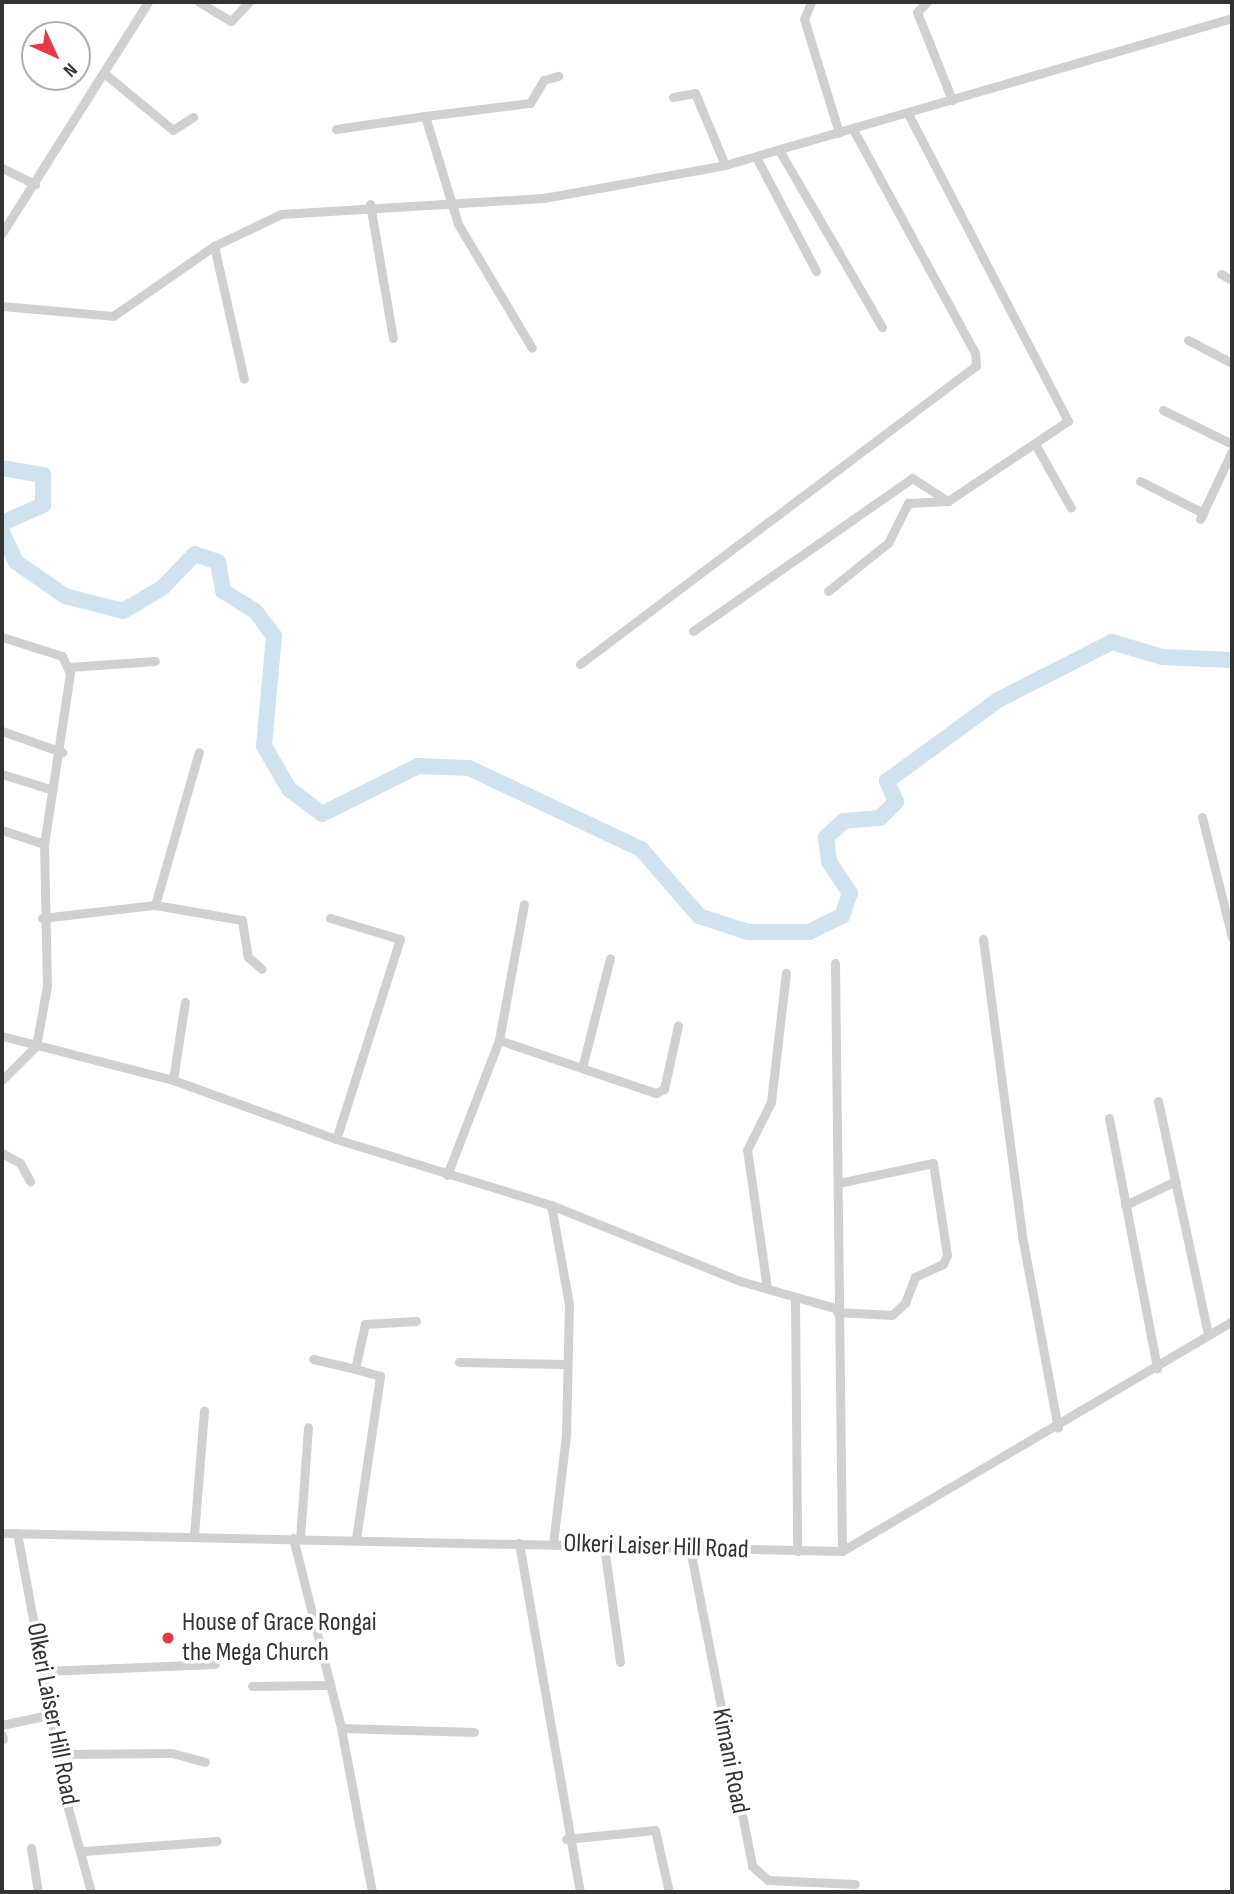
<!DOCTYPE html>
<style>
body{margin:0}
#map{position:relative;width:1234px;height:1894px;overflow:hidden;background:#fff;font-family:"Sofia Sans Condensed",sans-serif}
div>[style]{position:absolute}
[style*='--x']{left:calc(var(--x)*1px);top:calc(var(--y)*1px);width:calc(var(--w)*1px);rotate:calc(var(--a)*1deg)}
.river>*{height:16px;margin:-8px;padding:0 8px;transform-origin:8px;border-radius:8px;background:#cfe2ee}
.minor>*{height:9px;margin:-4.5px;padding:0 4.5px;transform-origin:4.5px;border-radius:4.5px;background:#d0d0d0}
.dots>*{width:19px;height:19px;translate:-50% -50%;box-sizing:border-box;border:4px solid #fff;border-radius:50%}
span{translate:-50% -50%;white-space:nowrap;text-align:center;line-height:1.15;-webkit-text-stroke:7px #fff;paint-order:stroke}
.street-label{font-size:26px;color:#333}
.poi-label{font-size:26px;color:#333}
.left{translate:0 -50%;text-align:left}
.frame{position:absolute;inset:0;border:4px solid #333;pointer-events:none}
.north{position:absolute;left:21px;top:21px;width:70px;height:70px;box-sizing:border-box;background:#fff;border:2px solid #adadad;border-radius:50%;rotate:135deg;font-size:19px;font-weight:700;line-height:28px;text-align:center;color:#333}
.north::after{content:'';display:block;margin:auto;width:24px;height:32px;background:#e63946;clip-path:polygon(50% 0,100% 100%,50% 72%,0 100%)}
</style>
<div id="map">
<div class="river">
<div style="--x:2;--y:468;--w:42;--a:9.7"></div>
<div style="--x:43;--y:475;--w:30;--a:90"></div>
<div style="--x:43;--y:505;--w:45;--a:156.3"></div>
<div style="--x:2;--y:532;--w:33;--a:65"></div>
<div style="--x:16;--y:562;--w:60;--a:34.8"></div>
<div style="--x:65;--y:596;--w:60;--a:14.5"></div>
<div style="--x:123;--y:611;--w:45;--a:-30.5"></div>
<div style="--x:162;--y:588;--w:47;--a:-45.9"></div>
<div style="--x:195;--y:554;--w:24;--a:19"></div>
<div style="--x:218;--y:562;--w:29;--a:80"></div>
<div style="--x:223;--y:591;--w:39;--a:32"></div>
<div style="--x:256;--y:612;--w:30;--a:53"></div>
<div style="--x:274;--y:636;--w:110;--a:95.2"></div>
<div style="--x:264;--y:746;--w:50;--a:59.8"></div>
<div style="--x:289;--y:789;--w:41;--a:37.1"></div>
<div style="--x:322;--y:814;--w:107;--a:-26.6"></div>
<div style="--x:418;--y:766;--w:51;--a:2.2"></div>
<div style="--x:469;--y:768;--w:190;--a:25.2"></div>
<div style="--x:641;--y:849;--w:89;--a:49.1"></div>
<div style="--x:699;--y:916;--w:52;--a:18.1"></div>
<div style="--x:748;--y:932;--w:61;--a:0"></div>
<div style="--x:809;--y:932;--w:37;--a:-26"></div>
<div style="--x:842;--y:916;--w:24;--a:-71"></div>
<div style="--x:850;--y:893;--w:37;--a:-124"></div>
<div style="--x:829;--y:862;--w:25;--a:-97"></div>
<div style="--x:826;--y:837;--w:24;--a:-42"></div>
<div style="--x:844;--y:821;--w:36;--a:-5"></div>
<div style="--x:880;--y:818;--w:23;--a:-45"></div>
<div style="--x:896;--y:802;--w:23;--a:-113"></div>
<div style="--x:887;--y:781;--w:137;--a:-36.1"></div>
<div style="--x:998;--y:700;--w:128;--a:-27"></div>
<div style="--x:1112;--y:642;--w:52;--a:16.7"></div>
<div style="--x:1162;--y:657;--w:70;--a:2.5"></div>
</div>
<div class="minor">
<div style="--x:199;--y:2;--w:37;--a:31"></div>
<div style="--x:231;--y:21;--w:26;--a:-47"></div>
<div style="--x:811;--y:2;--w:18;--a:112"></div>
<div style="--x:804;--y:19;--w:119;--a:72.9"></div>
<div style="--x:927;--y:2;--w:14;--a:135"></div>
<div style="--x:917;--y:12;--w:95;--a:68.3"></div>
<div style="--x:104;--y:73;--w:89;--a:39.6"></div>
<div style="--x:173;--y:130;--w:24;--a:-33"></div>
<div style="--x:673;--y:97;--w:22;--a:-10"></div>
<div style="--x:695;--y:93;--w:78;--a:67.4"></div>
<div style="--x:425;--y:116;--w:106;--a:-7.1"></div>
<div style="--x:530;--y:103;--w:27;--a:-59"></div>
<div style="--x:544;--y:80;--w:15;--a:-16"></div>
<div style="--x:336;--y:129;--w:90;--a:-8.3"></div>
<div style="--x:425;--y:116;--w:113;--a:73"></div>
<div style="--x:458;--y:224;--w:144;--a:59.2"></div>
<div style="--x:779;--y:150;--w:205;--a:59.8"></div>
<div style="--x:756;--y:157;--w:129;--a:62.2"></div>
<div style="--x:2;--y:168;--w:37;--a:26"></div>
<div style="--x:370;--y:204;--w:136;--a:80.3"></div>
<div style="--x:2;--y:233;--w:273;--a:-57.7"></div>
<div style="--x:214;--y:246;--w:136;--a:77.3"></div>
<div style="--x:1221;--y:274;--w:13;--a:29"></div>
<div style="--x:2;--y:306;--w:111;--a:5.1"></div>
<div style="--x:113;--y:316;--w:123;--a:-34.7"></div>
<div style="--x:214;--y:246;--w:74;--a:-25.5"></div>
<div style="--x:281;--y:214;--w:263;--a:-3.5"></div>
<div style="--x:544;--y:198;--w:184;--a:-10.3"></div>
<div style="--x:725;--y:165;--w:528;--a:-16.17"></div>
<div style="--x:1188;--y:340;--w:50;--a:27.6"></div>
<div style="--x:1163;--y:410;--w:77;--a:26.2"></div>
<div style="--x:1035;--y:444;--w:73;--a:60.6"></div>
<div style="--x:1140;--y:481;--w:71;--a:26.9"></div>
<div style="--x:1200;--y:519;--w:75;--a:-64.8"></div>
<div style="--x:828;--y:591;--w:77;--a:-38.7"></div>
<div style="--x:888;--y:543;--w:45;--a:-63.4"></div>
<div style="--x:908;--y:503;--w:40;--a:-2.9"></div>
<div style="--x:693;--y:631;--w:267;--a:-34.9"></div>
<div style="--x:912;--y:478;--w:43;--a:32.6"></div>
<div style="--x:948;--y:501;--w:144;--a:-33.7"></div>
<div style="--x:1068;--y:421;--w:347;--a:-117.5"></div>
<div style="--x:2;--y:637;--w:63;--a:17.6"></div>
<div style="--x:62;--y:656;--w:19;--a:65"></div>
<div style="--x:70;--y:673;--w:173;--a:98.6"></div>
<div style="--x:44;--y:844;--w:142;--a:88.8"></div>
<div style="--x:47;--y:986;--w:61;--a:100.4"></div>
<div style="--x:36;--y:1046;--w:48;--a:135"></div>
<div style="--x:580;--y:664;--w:496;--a:-37"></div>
<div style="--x:976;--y:366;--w:13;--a:-94"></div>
<div style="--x:975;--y:353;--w:255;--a:-118.6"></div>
<div style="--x:69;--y:667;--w:86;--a:-4"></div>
<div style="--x:2;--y:731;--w:64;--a:19.3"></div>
<div style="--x:2;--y:774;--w:53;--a:17.4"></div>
<div style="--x:1202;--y:817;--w:124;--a:76"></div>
<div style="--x:2;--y:830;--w:44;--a:18.4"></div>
<div style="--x:155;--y:905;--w:159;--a:-74"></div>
<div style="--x:42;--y:918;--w:114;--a:-6.6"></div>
<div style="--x:155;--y:905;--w:88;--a:9.8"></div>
<div style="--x:242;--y:920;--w:37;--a:81"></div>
<div style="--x:248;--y:957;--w:18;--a:41"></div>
<div style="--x:330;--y:918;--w:73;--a:16.7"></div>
<div style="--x:400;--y:939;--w:210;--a:107.7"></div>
<div style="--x:983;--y:939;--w:300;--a:82.5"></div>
<div style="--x:1022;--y:1236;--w:195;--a:79.4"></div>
<div style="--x:835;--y:963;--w:588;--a:89.32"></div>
<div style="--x:2;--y:1036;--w:177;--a:14.4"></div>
<div style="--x:173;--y:1080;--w:173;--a:19.9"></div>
<div style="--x:336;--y:1139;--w:225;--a:17.1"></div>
<div style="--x:551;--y:1205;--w:204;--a:21.9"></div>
<div style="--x:740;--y:1281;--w:99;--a:15.9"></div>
<div style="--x:499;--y:1040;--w:166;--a:18.7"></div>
<div style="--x:656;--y:1093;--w:9;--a:-27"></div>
<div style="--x:664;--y:1089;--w:65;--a:-77.5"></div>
<div style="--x:583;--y:1064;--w:109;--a:-75.7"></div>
<div style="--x:173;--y:1080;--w:79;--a:-81.3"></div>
<div style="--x:1158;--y:1101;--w:239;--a:77.9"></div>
<div style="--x:1109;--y:1118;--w:255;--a:79.1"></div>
<div style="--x:2;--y:1153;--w:21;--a:29"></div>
<div style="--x:20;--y:1163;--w:21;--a:61"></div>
<div style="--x:447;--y:1175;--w:145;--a:-68.9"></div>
<div style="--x:499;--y:1040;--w:138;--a:-79.6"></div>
<div style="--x:551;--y:1205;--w:101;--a:79.7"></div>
<div style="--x:569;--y:1304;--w:131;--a:91.3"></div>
<div style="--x:566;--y:1435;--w:110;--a:96.8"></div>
<div style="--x:1125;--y:1205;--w:56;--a:-25.2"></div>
<div style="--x:767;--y:1288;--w:139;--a:-98.2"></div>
<div style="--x:747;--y:1150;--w:54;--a:-63.4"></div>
<div style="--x:771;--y:1102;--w:130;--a:-83.4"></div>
<div style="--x:795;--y:1298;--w:253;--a:89.5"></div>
<div style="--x:837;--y:1312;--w:55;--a:3.1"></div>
<div style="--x:892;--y:1315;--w:18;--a:-43"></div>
<div style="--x:905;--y:1303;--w:28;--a:-69"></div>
<div style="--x:915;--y:1277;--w:31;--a:-25"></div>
<div style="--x:943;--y:1264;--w:10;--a:-66"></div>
<div style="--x:947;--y:1255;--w:93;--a:-98.7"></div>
<div style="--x:933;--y:1163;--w:96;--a:168"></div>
<div style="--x:313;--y:1359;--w:43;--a:13.4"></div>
<div style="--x:459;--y:1362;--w:106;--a:1.1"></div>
<div style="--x:2;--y:1533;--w:840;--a:1.23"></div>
<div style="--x:842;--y:1551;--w:453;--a:-30.5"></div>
<div style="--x:17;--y:1533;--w:280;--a:79.5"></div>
<div style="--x:68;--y:1808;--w:87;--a:74.7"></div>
<div style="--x:194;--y:1535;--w:125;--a:-85.4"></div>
<div style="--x:293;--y:1538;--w:196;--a:75.8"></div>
<div style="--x:341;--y:1728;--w:167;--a:79.3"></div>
<div style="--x:300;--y:1539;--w:112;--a:-85.9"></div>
<div style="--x:356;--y:1539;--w:165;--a:-81.6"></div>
<div style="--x:380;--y:1376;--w:26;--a:-164"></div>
<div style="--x:355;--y:1369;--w:46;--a:-77.5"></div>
<div style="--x:365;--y:1324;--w:51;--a:-3.4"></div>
<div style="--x:519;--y:1543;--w:354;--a:80.1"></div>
<div style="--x:604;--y:1546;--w:117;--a:82.1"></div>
<div style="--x:690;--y:1549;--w:323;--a:78.9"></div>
<div style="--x:752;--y:1866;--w:21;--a:41"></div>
<div style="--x:768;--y:1880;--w:87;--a:2.6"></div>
<div style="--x:45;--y:1671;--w:170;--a:-2.4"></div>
<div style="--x:252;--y:1686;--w:74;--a:-0.8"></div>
<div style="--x:2;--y:1725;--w:52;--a:-12.2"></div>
<div style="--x:341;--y:1728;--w:133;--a:1.7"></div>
<div style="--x:2;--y:1735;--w:4;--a:76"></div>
<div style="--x:61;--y:1754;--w:111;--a:-0.5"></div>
<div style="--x:172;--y:1753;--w:34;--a:15"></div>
<div style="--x:566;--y:1839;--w:89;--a:-5.8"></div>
<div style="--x:655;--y:1830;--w:64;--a:77.3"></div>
<div style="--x:31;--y:1848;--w:45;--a:81"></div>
<div style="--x:84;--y:1851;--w:133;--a:-4.3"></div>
</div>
<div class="dots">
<div style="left:168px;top:1638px;background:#e63946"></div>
</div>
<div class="street-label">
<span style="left:656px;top:1547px;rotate:2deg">Olkeri Laiser Hill Road</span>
<span style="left:52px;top:1714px;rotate:79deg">Olkeri Laiser Hill Road</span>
<span style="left:730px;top:1761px;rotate:79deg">Kimani Road</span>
</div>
<div class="poi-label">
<span class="left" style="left:182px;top:1638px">House of Grace Rongai<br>the Mega Church</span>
</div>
<div class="frame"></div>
<div class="north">N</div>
</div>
